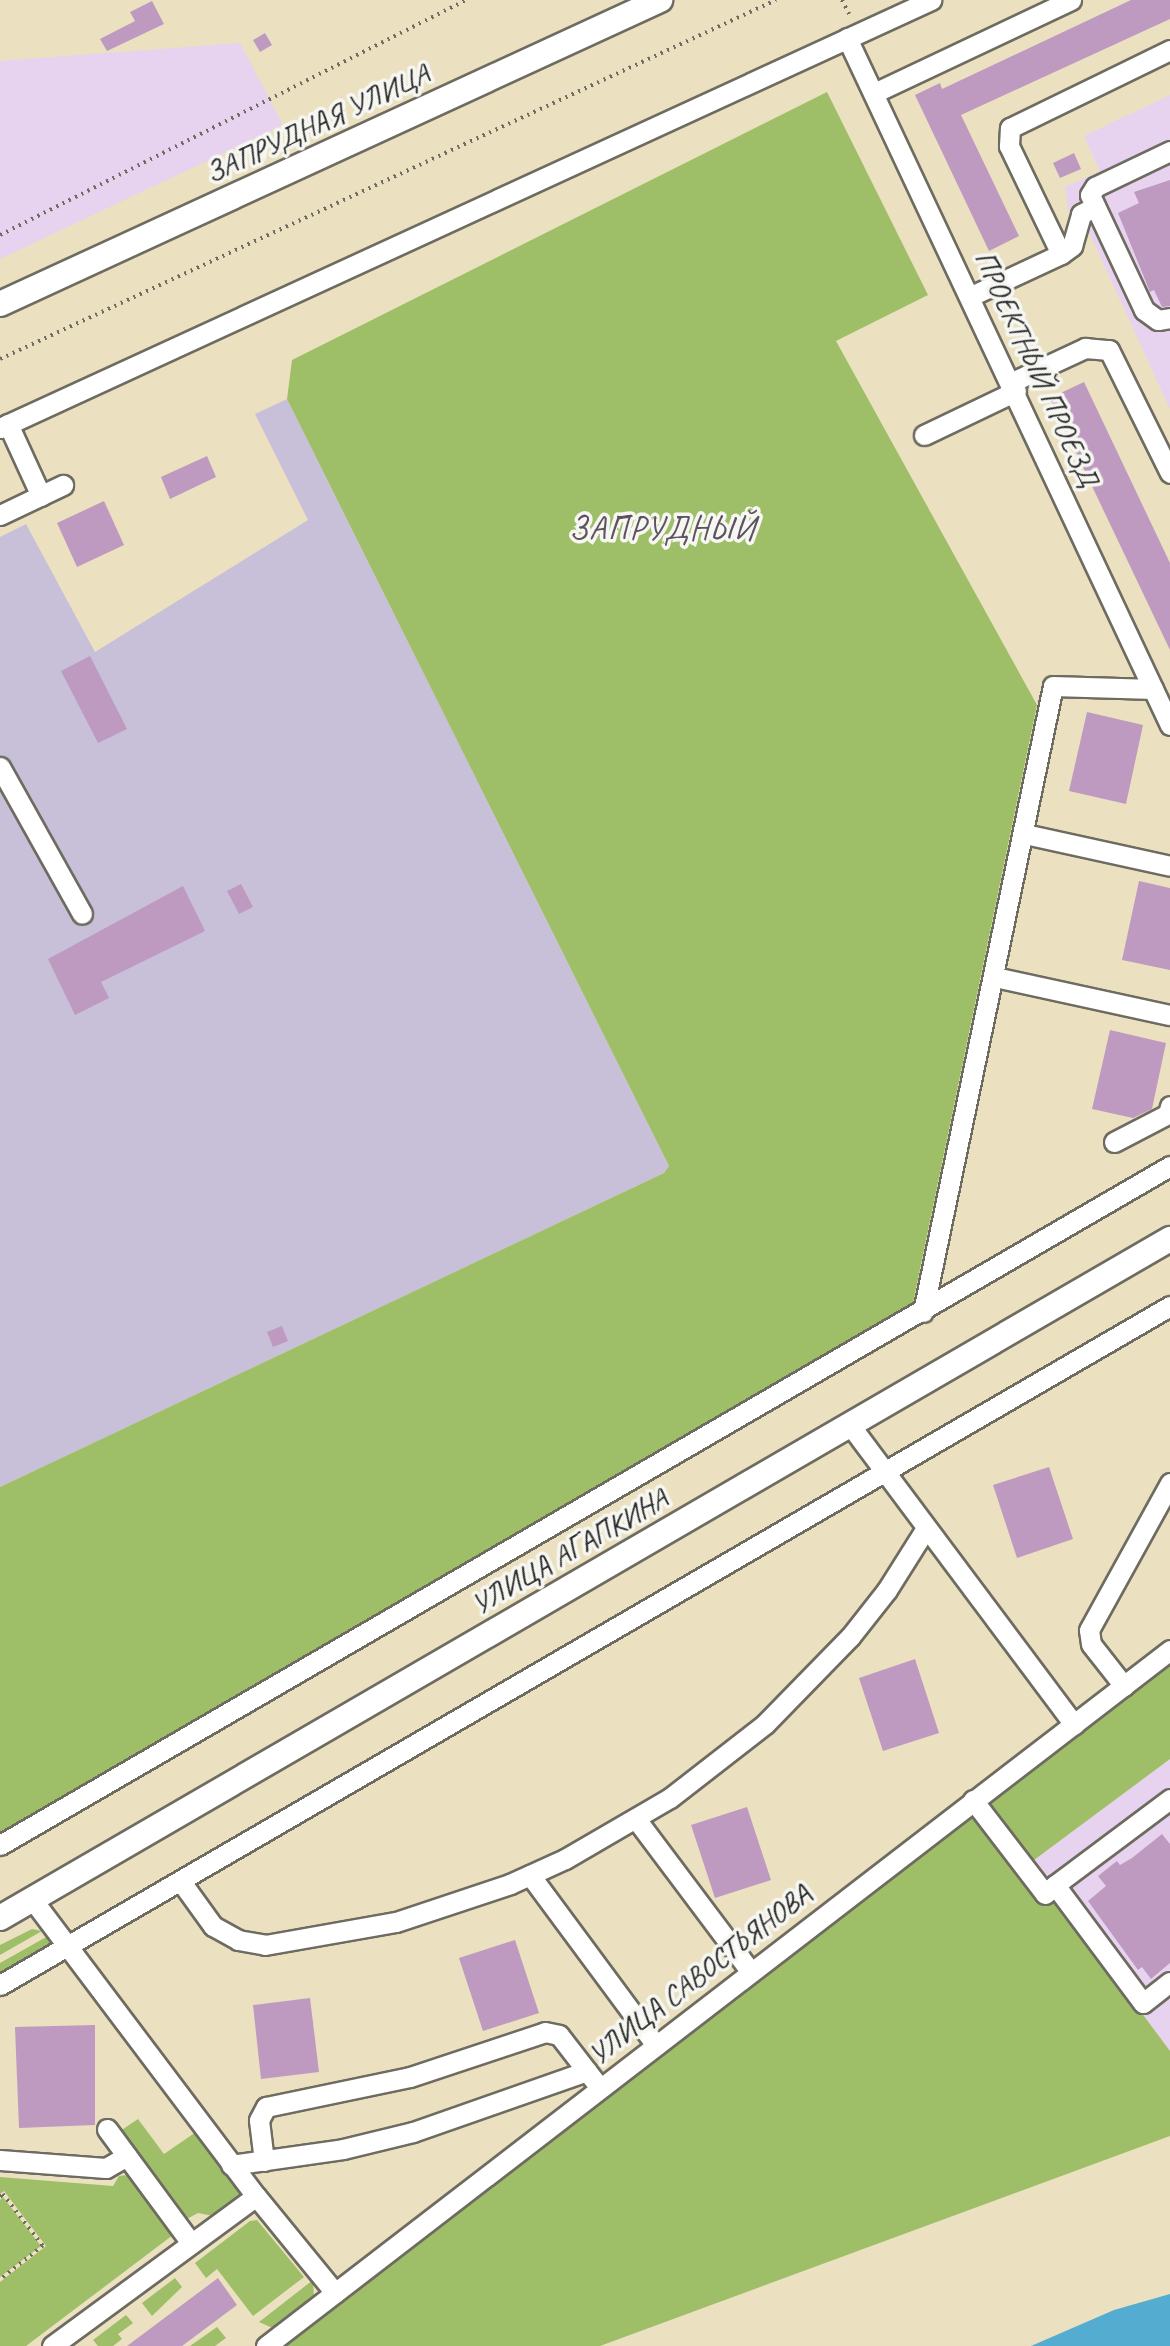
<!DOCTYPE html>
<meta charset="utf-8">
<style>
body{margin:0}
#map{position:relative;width:1170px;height:2346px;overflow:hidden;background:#ebe1c1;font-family:Caveat,sans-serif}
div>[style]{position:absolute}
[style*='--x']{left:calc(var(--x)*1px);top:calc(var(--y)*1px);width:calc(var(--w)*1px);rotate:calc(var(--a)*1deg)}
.built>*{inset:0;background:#e7d2ef}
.industrial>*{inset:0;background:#c8bfd8}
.green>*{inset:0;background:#9ebf68}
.water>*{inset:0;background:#54add1}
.building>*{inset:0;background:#be9ac0}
.path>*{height:3.5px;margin-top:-1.75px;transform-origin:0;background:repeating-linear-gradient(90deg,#6e6b60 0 2px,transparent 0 7px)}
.roads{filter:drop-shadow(2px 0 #6e6b60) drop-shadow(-2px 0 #6e6b60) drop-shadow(0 2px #6e6b60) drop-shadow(0 -2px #6e6b60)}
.minor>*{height:19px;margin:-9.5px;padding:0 9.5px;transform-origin:9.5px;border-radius:9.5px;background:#fff}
.major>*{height:24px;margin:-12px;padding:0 12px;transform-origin:12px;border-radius:12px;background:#fff}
span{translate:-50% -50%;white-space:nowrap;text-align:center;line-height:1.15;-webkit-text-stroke:7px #f6f6f2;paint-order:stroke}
.street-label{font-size:30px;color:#2b2b2b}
.quarter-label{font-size:33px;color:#5e525f;letter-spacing:2px}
</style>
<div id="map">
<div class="built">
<div style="clip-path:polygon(240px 43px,283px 125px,0 259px,0 61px)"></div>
<div style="clip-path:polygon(1170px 95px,1170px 409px,1082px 217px,1069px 214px,1065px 187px,1100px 171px,1084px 136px)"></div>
<div style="clip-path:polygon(1170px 1759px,1170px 2051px,1030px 1863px)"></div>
</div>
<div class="industrial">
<div style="clip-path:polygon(287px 399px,669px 1166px,664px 1173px,0 1487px,0 537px,26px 524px,95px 652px,308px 520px,255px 414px)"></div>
</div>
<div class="green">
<div style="clip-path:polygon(827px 92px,928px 295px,836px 341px,1037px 705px,913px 1303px,0 1832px,0 1487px,664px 1173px,669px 1166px,287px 399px,292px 360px)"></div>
<div style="clip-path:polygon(1170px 1661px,1170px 1759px,1030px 1863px,1170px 2051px,1170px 2136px,600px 2346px,278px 2346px)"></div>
<div style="clip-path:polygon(32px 1929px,42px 1931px,0 1955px,0 1945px)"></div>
<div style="clip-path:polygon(48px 1936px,52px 1947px,0 1979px,0 1963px)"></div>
<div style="clip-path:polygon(138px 2119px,164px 2154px,196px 2132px,240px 2189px,240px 2196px,213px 2216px,198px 2213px,185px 2220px,120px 2131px)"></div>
<div style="clip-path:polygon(127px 2175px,173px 2235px,26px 2346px,0 2346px,0 2282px,46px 2246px,4px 2191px,0 2194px,0 2177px,113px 2186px,119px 2176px)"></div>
<div style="clip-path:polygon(3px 2197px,41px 2246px,0 2277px,0 2200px)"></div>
<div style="clip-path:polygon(257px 2220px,304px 2277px,253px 2316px,217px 2269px,206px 2278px,195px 2263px,250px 2221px)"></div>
<div style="clip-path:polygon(175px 2278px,182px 2287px,152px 2316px,142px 2303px)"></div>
<div style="clip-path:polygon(313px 2280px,314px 2298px,275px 2329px,259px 2322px)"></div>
<div style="clip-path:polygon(126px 2315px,133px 2323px,118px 2334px,122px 2339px,113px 2346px,98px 2346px,93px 2340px)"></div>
<div style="clip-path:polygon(217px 2327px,226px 2338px,215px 2346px,190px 2346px)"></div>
</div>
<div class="water">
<div style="clip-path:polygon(1170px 2294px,1170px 2346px,1031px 2346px,1114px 2310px)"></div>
</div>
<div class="building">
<div style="clip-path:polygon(1131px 0,1170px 0,1170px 19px,961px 115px,1019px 236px,989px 251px,915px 95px,940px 83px,942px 89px)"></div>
<div style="clip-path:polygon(152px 1px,164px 24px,107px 51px,100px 39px,135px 21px,130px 12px)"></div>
<div style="clip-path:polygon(265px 33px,272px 45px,260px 52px,253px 40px)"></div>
<div style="clip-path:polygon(1074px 153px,1081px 169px,1060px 178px,1053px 163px)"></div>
<div style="clip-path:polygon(1170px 180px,1170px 306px,1162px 307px,1154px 290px,1150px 292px,1118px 213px,1139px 203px,1134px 192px)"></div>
<div style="clip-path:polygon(1084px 382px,1170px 563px,1170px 650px,1050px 398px)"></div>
<div style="clip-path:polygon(207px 456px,216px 477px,170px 499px,161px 477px)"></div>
<div style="clip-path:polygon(104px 501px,124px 545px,77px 567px,57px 523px)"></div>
<div style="clip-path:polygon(90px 656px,127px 729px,98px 743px,61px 671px)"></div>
<div style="clip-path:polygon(1087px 712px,1143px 725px,1126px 804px,1069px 791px)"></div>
<div style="clip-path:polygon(1139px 881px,1170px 888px,1170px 970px,1122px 960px)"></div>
<div style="clip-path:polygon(241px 884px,253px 907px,239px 914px,227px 891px)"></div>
<div style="clip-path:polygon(183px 886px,205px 931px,101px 982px,109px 998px,75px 1015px,48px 959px)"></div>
<div style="clip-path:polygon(1110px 1030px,1166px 1043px,1152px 1109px,1133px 1118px,1092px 1109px)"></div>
<div style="clip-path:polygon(282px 1326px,288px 1341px,273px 1347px,267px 1332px)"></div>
<div style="clip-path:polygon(1049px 1467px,1073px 1539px,1017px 1558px,993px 1485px)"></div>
<div style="clip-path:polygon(915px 1659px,939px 1733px,883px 1751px,859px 1678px)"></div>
<div style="clip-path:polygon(747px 1807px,771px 1880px,715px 1898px,691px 1825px)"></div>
<div style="clip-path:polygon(1162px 1834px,1170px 1844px,1170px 1963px,1151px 1979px,1142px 1967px,1138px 1970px,1088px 1901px,1106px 1886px,1098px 1876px,1117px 1861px,1120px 1865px,1132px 1858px)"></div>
<div style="clip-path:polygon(515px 1940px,539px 2013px,483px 2031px,459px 1958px)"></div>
<div style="clip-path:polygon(310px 1998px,319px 2072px,261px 2079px,253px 2005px)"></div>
<div style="clip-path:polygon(95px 2025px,95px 2125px,19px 2128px,15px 2027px)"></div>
<div style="clip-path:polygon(218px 2278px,237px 2305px,182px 2346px,127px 2346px)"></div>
</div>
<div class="path">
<div style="--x:842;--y:0;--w:19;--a:62"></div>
<div style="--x:0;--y:235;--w:522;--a:-26.76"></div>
<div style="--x:0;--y:359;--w:855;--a:-24.83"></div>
<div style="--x:0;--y:2197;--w:4;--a:-45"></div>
<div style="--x:3;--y:2194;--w:66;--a:52.4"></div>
<div style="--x:43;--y:2246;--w:55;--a:141.7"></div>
</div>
<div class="roads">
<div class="minor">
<div style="--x:847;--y:38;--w:759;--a:64.82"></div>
<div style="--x:874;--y:93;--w:218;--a:-25.3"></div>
<div style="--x:1170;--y:151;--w:83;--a:154.4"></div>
<div style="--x:1095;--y:187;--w:9;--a:122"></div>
<div style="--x:1090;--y:195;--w:127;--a:64.8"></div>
<div style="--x:1144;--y:310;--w:17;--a:36"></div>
<div style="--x:1158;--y:320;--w:12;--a:-9"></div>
<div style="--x:1061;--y:254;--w:14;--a:-36"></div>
<div style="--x:1072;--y:246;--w:33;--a:-74"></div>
<div style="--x:1081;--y:214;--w:16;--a:-27"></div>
<div style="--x:971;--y:296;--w:99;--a:-25"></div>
<div style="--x:1061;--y:254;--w:120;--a:-115.7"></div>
<div style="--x:1009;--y:146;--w:18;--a:-87"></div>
<div style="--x:1010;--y:128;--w:178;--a:-26"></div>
<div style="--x:1012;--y:382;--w:81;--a:-25"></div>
<div style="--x:1085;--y:348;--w:24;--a:5"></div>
<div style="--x:1109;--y:350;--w:137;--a:63.6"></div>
<div style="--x:8;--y:424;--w:79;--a:65.4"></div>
<div style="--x:0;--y:428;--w:1025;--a:-24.69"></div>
<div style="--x:924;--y:435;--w:102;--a:-25.6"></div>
<div style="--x:0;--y:515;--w:70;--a:-25.5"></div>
<div style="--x:0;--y:767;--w:168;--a:60.8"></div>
<div style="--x:1025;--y:834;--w:148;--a:12.4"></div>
<div style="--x:995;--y:977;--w:179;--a:12.3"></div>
<div style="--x:1114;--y:1142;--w:61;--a:-27.4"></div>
<div style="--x:1168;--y:1114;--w:8;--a:-76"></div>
<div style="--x:923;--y:1312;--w:639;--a:-78.27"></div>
<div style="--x:1053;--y:686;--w:100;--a:1.7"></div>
<div style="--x:850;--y:1425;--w:374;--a:53.2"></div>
<div style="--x:1124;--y:1686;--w:53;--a:-128.2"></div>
<div style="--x:1091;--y:1644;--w:14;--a:-98"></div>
<div style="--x:1089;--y:1630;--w:168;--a:-61.1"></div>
<div style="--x:1170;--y:1799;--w:144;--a:143.2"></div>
<div style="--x:1055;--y:1885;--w:147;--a:53.3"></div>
<div style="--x:1143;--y:2003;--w:34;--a:-38"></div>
<div style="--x:973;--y:1800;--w:118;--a:52.5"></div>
<div style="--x:1045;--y:1894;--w:13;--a:-42"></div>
<div style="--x:636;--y:1819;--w:191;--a:53.1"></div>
<div style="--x:0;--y:1845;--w:1353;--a:-30.13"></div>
<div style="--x:530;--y:1875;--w:212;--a:53.5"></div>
<div style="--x:182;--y:1883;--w:53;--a:54.2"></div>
<div style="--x:213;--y:1926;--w:29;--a:29"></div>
<div style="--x:238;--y:1940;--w:27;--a:10"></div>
<div style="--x:265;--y:1945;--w:133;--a:-10"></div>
<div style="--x:396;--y:1922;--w:120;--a:-18.4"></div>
<div style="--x:510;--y:1884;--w:60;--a:-24.4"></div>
<div style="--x:565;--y:1859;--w:121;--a:-30.2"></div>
<div style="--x:670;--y:1798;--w:120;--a:-37.9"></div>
<div style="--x:765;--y:1724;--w:122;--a:-45.7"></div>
<div style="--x:850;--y:1637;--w:60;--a:-51.8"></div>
<div style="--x:887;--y:1590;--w:73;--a:-57.8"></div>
<div style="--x:32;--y:1899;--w:372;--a:53"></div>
<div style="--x:0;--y:1985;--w:1353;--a:-30.13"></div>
<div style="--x:107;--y:2129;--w:142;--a:53.6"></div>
<div style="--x:0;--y:2160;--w:106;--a:4.3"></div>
<div style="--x:106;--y:2168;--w:24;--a:-30"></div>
<div style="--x:264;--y:2161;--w:41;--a:-97"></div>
<div style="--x:259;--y:2120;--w:15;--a:-62"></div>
<div style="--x:266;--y:2107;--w:147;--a:-11.8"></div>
<div style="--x:410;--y:2077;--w:142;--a:-18.4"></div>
<div style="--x:545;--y:2032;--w:14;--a:12"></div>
<div style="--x:559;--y:2035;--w:67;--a:52.3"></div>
<div style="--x:231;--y:2165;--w:113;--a:-8.1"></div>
<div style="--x:343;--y:2149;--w:72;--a:-13.7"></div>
<div style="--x:413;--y:2132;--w:184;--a:-19.3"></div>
<div style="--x:52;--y:2346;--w:253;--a:-36.3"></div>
<div style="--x:256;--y:2196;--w:125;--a:50.8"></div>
<div style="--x:266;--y:2346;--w:1141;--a:-37.59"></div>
</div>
<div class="major">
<div style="--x:0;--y:304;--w:727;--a:-24.73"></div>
<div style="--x:0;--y:1918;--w:1353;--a:-30.13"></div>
</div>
</div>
<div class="street-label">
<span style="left:317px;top:123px;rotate:-25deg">ЗАПРУДНАЯ УЛИЦА</span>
<span style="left:1037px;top:368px;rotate:65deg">ПРОЕКТНЫЙ ПРОЕЗД</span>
<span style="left:569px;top:1551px;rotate:-30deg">УЛИЦА АГАПКИНА</span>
<span style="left:699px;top:1974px;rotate:-38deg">УЛИЦА САВОСТЬЯНОВА</span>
</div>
<div class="quarter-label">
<span style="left:663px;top:529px">ЗАПРУДНЫЙ</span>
</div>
</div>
